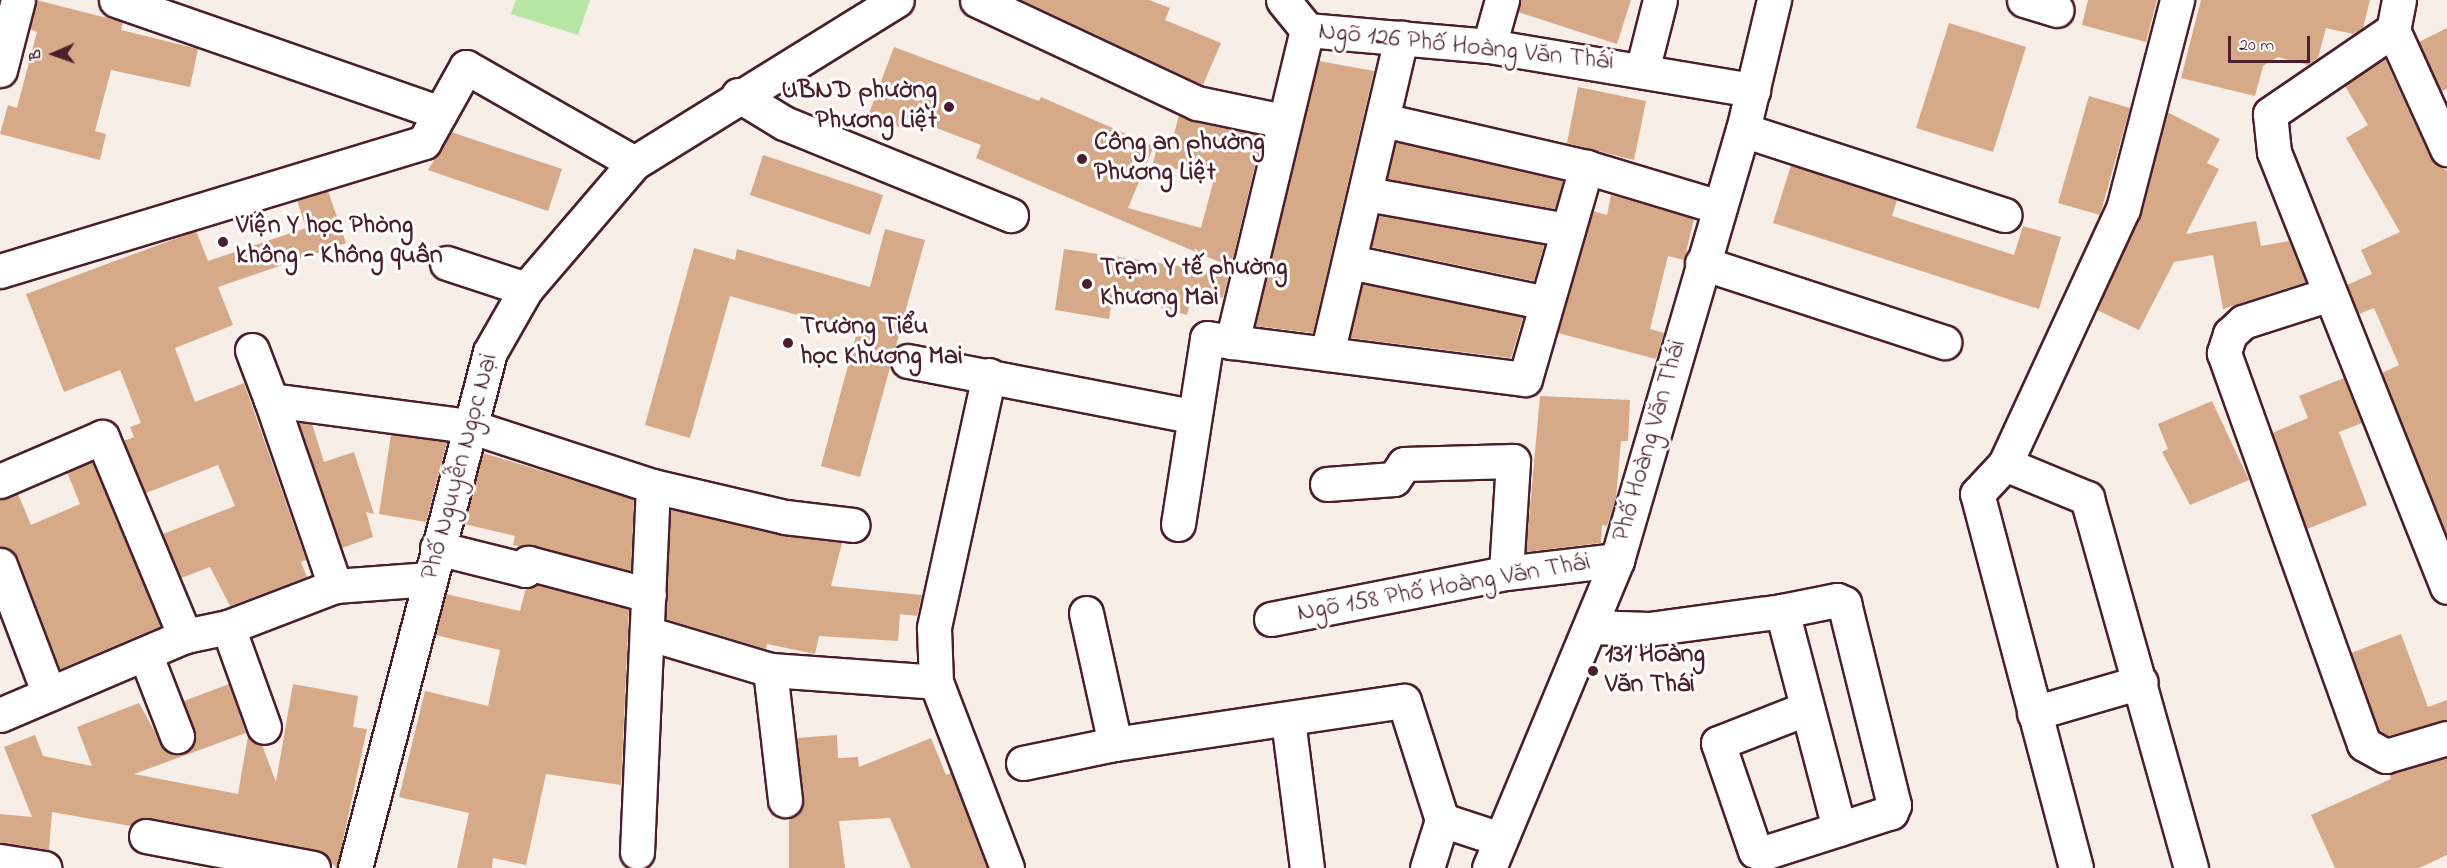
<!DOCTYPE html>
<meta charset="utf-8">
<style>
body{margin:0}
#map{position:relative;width:2447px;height:868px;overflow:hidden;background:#f7eee7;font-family:"Indie Flower",sans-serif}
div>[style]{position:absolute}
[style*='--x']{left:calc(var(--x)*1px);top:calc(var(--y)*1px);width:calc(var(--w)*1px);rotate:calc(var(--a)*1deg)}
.green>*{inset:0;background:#b7e6a5}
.building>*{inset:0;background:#d6aa88}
.roads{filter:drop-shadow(2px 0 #4a1f2b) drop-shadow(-2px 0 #4a1f2b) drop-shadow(0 2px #4a1f2b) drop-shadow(0 -2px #4a1f2b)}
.minor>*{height:33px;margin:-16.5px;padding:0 16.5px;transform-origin:16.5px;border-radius:16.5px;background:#fff}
.dots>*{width:16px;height:16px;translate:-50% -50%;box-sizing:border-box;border:3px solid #fff;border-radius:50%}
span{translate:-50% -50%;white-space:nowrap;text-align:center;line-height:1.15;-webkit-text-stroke:6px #fff;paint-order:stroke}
.street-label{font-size:26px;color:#4a1f2b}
.poi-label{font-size:26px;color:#4a1f2b;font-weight:700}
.right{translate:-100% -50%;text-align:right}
.left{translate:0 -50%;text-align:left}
.north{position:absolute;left:24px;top:24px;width:60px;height:60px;-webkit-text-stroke:4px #fff;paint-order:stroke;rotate:268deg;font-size:16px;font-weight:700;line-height:24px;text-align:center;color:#4a1f2b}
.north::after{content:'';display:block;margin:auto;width:21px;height:27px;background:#4a1f2b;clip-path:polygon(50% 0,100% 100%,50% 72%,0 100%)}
.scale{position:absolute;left:2228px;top:36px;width:82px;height:27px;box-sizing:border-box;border:3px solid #4a1f2b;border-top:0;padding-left:8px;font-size:18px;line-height:21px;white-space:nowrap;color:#4a1f2b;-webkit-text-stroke:4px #fff;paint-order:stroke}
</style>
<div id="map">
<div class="green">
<div style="clip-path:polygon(516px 0,590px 0,578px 35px,511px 14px)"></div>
</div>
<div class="building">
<div style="clip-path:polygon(36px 0,123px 22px,121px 30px,198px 49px,190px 87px,111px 70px,95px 131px,106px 134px,100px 160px,0 134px,8px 105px,17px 108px,37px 32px,30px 29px)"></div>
<div style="clip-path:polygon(1022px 0,1149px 0,1170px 8px,1165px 20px,1221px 43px,1203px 85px)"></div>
<div style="clip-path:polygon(1520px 0,1631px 0,1617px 44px,1518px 12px)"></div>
<div style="clip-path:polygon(2088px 0,2157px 0,2146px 42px,2082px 25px)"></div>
<div style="clip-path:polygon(2201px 0,2370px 0,2363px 28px,2353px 34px,2326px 28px,2318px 58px,2308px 65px,2278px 57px,2263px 66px,2255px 96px,2181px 78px)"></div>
<div style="clip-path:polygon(1949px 23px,2026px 47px,1993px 152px,1916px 128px)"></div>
<div style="clip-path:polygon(2447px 28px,2447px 89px,2441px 91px,2419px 42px)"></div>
<div style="clip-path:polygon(894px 47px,1039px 101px,1041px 97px,1154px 146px,1128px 208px,1201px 228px,1214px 179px,1153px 163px,1158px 143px,1171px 146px,1179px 115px,1262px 136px,1231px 267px,1123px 221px,1125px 215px,1123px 221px,976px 158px,981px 145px,908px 117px,904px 129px,868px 116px)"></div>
<div style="clip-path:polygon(2385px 59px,2430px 157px,2447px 171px,2447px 536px,2382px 373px,2399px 365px,2374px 308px,2359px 314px,2347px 285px,2372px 274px,2361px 250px,2400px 232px,2346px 138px,2368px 125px,2345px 86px)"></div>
<div style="clip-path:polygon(1319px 61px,1374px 71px,1313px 333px,1255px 326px)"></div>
<div style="clip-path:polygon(1578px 87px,1646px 101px,1634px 160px,1567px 143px)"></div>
<div style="clip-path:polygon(2089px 96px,2130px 108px,2100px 215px,2058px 203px)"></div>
<div style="clip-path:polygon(2167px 112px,2220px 139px,2207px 163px,2219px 169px,2186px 234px,2256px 221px,2261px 246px,2289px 241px,2306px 282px,2223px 309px,2213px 255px,2174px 262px,2139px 330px,2097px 310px,2141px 214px)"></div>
<div style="clip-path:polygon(451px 132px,562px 169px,548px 211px,428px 170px)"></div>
<div style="clip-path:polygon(1396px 142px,1563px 181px,1555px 209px,1387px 179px)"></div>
<div style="clip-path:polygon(763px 155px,883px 195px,870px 235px,750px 195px)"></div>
<div style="clip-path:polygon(1791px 165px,1897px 200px,1892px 216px,2014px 255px,2023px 226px,2061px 237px,2039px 309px,1773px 223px)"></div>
<div style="clip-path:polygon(328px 191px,346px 243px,218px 287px,233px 325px,175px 348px,195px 402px,244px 383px,306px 560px,301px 562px,307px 577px,230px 606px,210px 567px,181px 578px,163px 534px,235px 506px,218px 465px,146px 493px,124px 441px,134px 437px,130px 427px,141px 423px,120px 370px,64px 392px,26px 294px,196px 231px,208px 261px,306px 228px,297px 200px)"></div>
<div style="clip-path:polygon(1611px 195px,1694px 219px,1684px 260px,1668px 256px,1650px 329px,1664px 333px,1656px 359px,1558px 333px,1593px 211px,1607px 215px)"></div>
<div style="clip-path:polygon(1379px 215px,1544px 245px,1534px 281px,1371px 247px)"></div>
<div style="clip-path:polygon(885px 229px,925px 240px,860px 477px,821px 466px,857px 332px,730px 296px,690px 438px,645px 425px,694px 248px,735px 260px,737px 249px,870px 287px)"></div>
<div style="clip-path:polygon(1064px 249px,1147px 261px,1229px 274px,1223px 298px,1194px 289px,1187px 315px,1113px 294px,1109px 319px,1055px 310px)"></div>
<div style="clip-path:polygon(1363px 284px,1523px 317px,1511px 358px,1350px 338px)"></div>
<div style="clip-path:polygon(2344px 378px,2362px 423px,2339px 432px,2367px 505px,2307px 529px,2272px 433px,2308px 418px,2299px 396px)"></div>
<div style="clip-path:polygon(1540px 396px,1630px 400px,1628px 441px,1621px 441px,1616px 498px,1607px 526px,1602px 525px,1601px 543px,1526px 552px)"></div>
<div style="clip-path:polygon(2212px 401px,2249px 480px,2190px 505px,2162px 452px,2168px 449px,2158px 424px)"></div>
<div style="clip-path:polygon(299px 423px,312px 424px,324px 462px,354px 452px,374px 514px,366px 512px,373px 537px,342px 548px)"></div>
<div style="clip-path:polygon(391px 435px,447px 442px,426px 522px,379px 514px)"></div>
<div style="clip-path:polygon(483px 453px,634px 499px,631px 571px,513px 545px,515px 536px,464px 524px)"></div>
<div style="clip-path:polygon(92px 462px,161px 626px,60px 669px,18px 558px,0 547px,0 499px,18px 494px,31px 525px,80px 504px,67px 472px)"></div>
<div style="clip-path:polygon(671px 509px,781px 535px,842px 543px,831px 586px,922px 595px,917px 616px,900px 614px,898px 641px,819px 636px,815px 654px,767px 644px,766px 649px,666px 619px)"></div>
<div style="clip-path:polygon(537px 585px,629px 609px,621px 785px,546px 774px,526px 865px,493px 858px,492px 868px,457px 868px,469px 813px,399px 797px,425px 691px,488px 706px,500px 650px,435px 635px,446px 594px,520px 611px,526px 588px)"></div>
<div style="clip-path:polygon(2401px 634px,2428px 707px,2447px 700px,2447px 720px,2388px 736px,2379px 731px,2351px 653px)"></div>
<div style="clip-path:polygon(229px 684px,246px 733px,134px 774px,238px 794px,248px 736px,262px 745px,276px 782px,293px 684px,358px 696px,353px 727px,367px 729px,337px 868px,317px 850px,150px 818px,131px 826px,52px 812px,49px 850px,0 843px,0 814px,32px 817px,4px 747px,35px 735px,43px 756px,92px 766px,77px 727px,139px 703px,165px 750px,183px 754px,196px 738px,184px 701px)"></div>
<div style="clip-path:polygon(837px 735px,838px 758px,858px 757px,859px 767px,931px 738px,946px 775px,951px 773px,987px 868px,911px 868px,890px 818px,839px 821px,845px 868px,789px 868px,789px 818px,802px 808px,804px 798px,797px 738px)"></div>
<div style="clip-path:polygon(2447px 758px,2447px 855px,2419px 868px,2335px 868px,2311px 815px,2391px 779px,2389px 774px)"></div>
</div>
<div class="roads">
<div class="minor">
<div style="--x:116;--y:0;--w:343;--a:19.2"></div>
<div style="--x:977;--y:0;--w:243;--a:25.1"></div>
<div style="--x:1197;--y:103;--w:88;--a:11.8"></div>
<div style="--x:1283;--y:0;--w:38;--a:51"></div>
<div style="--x:2024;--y:0;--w:34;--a:17"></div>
<div style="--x:2399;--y:0;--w:31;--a:101"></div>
<div style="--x:2393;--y:30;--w:131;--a:65.6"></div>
<div style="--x:1307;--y:30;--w:183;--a:5"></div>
<div style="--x:1489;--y:46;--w:268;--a:9.5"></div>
<div style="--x:2393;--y:30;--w:149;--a:145.7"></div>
<div style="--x:2270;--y:114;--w:38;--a:84"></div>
<div style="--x:2274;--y:152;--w:468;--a:68.3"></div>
<div style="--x:1489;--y:46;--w:48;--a:-74.2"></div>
<div style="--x:1643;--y:67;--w:69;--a:-75.8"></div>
<div style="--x:0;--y:70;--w:72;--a:-75.6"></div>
<div style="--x:738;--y:95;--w:54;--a:31.3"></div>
<div style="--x:784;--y:123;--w:245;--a:22.1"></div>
<div style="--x:1383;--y:120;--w:208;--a:13"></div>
<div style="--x:1586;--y:167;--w:139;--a:16.7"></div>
<div style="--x:1743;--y:130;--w:275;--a:18"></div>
<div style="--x:1367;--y:194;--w:204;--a:10.2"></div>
<div style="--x:1350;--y:262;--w:200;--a:11.8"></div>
<div style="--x:447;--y:263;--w:83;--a:18.2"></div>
<div style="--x:1702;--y:263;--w:255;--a:18.1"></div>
<div style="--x:0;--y:271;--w:443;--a:-16.9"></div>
<div style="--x:424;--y:142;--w:86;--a:-60.8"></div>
<div style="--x:466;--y:67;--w:193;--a:29.7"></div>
<div style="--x:2330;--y:294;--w:91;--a:162.2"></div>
<div style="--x:2243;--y:322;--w:18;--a:137"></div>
<div style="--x:2230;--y:334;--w:20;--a:108"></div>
<div style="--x:2224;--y:353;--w:415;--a:70.3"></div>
<div style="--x:2364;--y:744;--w:25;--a:29"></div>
<div style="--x:2386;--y:756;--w:64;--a:-16.4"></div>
<div style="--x:1232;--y:342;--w:295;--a:7.2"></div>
<div style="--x:1525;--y:379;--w:221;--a:-73.9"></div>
<div style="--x:252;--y:350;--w:53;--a:69.2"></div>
<div style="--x:271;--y:400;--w:200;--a:7.5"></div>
<div style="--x:469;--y:426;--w:194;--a:18.1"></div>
<div style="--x:653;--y:486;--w:136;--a:13.2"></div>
<div style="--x:785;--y:517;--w:68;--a:6.7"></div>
<div style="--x:1327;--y:354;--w:325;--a:-76.8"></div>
<div style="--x:908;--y:361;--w:289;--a:11"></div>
<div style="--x:989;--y:375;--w:259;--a:102.3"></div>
<div style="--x:934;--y:628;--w:54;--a:87.9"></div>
<div style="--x:936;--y:682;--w:199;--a:69.1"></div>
<div style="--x:271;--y:400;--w:197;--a:71"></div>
<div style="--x:2005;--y:464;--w:89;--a:22.5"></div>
<div style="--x:2087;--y:498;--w:384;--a:74.3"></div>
<div style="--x:0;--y:481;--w:111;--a:-23.3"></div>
<div style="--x:102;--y:437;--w:216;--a:67.4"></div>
<div style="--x:1327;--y:484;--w:67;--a:-4.3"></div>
<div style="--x:1394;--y:479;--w:18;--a:-56"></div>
<div style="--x:1404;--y:464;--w:109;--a:-1.6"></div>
<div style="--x:1513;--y:461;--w:112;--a:93.6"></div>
<div style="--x:1178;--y:524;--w:188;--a:-81.1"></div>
<div style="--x:1207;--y:338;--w:25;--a:9"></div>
<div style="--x:1232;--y:342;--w:321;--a:-76.5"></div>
<div style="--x:437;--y:548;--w:91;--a:14"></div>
<div style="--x:525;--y:570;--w:8;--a:-67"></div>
<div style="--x:528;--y:563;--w:125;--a:14.8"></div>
<div style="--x:0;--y:565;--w:138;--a:69.2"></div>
<div style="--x:1782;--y:611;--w:56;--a:-11.3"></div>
<div style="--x:1837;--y:600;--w:8;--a:23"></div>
<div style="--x:1844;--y:603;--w:208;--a:76.1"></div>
<div style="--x:1894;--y:805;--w:8;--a:113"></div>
<div style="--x:1891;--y:812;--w:55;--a:161.9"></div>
<div style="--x:1839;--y:829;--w:79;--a:162.3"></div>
<div style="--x:1764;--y:853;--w:9;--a:-167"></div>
<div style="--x:1755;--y:851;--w:114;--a:-108.9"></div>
<div style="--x:1718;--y:743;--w:93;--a:-21.3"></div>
<div style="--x:1086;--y:613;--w:134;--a:77.5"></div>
<div style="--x:1271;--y:619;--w:239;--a:-11.1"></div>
<div style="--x:1506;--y:573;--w:112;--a:-6.7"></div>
<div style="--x:228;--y:627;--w:106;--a:70.2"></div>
<div style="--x:1590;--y:627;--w:59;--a:1.9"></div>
<div style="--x:1649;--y:629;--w:134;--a:-7.7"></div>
<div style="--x:1782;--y:611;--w:225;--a:75.3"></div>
<div style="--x:647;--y:633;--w:128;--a:16.7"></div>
<div style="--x:770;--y:670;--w:131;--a:83.4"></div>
<div style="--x:146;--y:656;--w:86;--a:68.8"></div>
<div style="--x:770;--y:670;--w:166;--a:4.1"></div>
<div style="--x:2034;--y:713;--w:111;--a:-16.2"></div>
<div style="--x:0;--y:715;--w:201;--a:-23.1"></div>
<div style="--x:185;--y:636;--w:44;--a:-11.8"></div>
<div style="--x:228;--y:627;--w:115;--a:-21"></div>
<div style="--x:335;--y:586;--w:95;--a:-4.2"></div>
<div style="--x:1288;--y:720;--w:149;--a:82.7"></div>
<div style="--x:1023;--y:763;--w:94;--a:-11.7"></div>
<div style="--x:1115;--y:744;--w:292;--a:-8.5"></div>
<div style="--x:1404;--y:701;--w:125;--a:72.3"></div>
<div style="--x:146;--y:836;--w:170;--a:10.8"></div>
<div style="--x:637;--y:852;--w:366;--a:-87.5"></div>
<div style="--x:0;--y:861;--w:45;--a:9"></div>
<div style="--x:355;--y:868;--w:533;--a:-75.34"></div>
<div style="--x:490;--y:352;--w:73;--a:-60.3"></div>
<div style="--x:526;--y:289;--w:166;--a:-49.4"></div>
<div style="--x:634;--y:163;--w:309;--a:-31.8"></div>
<div style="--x:1427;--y:868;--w:50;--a:-72.6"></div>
<div style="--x:1442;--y:820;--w:61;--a:18.1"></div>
<div style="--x:1489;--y:868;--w:334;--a:-67.4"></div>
<div style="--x:1617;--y:560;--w:448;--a:-73.7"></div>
<div style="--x:1743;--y:130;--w:134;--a:-76.6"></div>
<div style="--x:2076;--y:868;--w:387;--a:-104.8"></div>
<div style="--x:1977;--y:494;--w:41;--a:-47"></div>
<div style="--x:2005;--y:464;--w:281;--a:-65.2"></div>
<div style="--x:2123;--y:209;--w:216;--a:-75.5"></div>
</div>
</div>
<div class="dots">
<div style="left:949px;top:107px;background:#4a1f2b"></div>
<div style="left:1082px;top:159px;background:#4a1f2b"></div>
<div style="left:223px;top:242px;background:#4a1f2b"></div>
<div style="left:1087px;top:284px;background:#4a1f2b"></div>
<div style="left:788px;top:343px;background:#4a1f2b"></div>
<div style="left:1593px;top:671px;background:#4a1f2b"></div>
</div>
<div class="street-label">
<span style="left:1466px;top:48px;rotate:6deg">Ngõ 126 Phố Hoàng Văn Thái</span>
<span style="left:1651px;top:441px;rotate:-74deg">Phố Hoàng Văn Thái</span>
<span style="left:461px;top:467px;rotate:-75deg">Phố Nguyễn Ngọc Nại</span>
<span style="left:1444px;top:589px;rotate:-10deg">Ngõ 158 Phố Hoàng Văn Thái</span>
</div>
<div class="poi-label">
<span class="right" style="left:937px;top:107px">UBND phường<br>Phương Liệt</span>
<span class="left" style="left:1094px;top:159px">Công an phường<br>Phương Liệt</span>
<span class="left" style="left:236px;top:242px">Viện Y học Phòng<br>không - Không quân</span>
<span class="left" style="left:1100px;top:284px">Trạm Y tế phường<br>Khương Mai</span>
<span class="left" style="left:800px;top:343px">Trường Tiểu<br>học Khương Mai</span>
<span class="left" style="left:1605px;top:671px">131 Hoàng<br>Văn Thái</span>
</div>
<div class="north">B</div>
<div class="scale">20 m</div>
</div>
